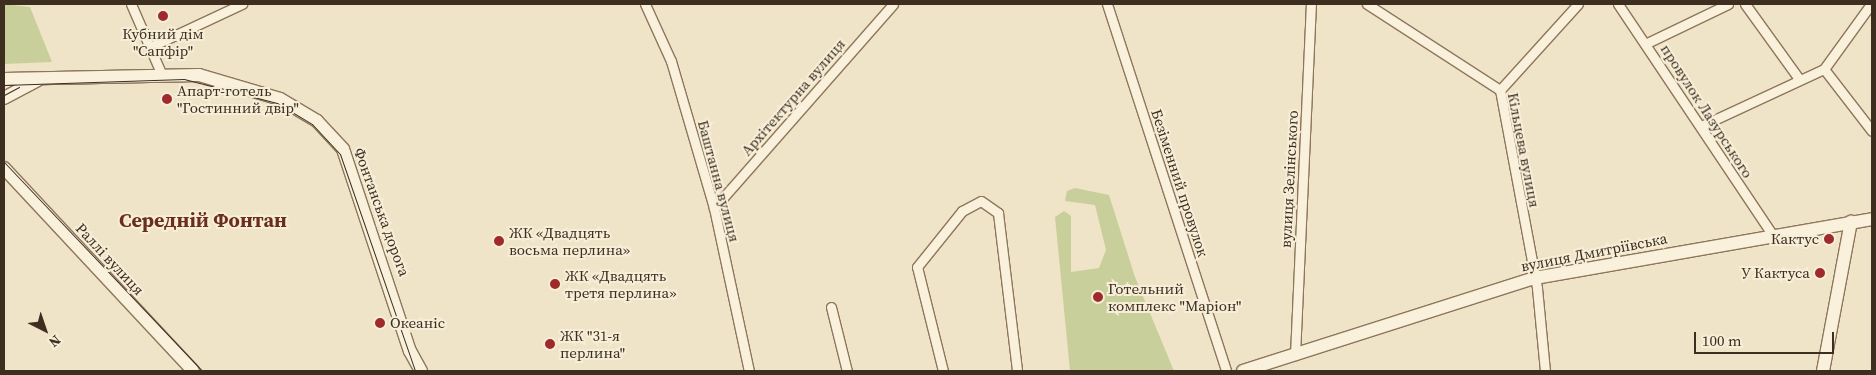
<!DOCTYPE html>
<meta charset="utf-8">
<style>
body{margin:0}
#map{position:relative;width:1876px;height:375px;overflow:hidden;background:#f0e4c8;font-family:"Source Serif 4",serif}
div>[style]{position:absolute}
[style*='--x']{left:calc(var(--x)*1px);top:calc(var(--y)*1px);width:calc(var(--w)*1px);rotate:calc(var(--a)*1deg)}
.green>*{inset:0;background:#c9cf9b}
.roads{filter:drop-shadow(1px 0 #8d765c) drop-shadow(-1px 0 #8d765c) drop-shadow(0 1px #8d765c) drop-shadow(0 -1px #8d765c)}
.street>*{height:9px;margin:-4.5px;padding:0 4.5px;transform-origin:4.5px;border-radius:4.5px;background:#faf1dc}
.secondary>*{height:12px;margin:-6px;padding:0 6px;transform-origin:6px;border-radius:6px;background:#faf1dc}
.tram>*{height:1px;margin:-0.5px;padding:0 0.5px;transform-origin:0.5px;border-radius:0.5px;background:#3d2e20}
.dots>*{width:14px;height:14px;translate:-50% -50%;box-sizing:border-box;border:2px solid #f7eed8;border-radius:50%}
span{translate:-50% -50%;white-space:nowrap;text-align:center;line-height:1.15;-webkit-text-stroke:4px #f7eed8;paint-order:stroke}
.poi-label{font-size:15px;color:#3d2e20}
.left{translate:0 -50%;text-align:left}
.right{translate:-100% -50%;text-align:right}
.street-label{font-size:15px;color:#3d2e20}
.district-label{font-size:20px;color:#6b2e1e;font-weight:700}
.frame{position:absolute;inset:0;border:5px solid #3d2e20;pointer-events:none}
.north{position:absolute;left:20px;top:305px;width:50px;height:50px;-webkit-text-stroke:4px #f7eed8;paint-order:stroke;rotate:139deg;font-size:14px;font-weight:700;line-height:20px;text-align:center;color:#3d2e20}
.north::after{content:'';display:block;margin:auto;width:18px;height:22px;background:#3d2e20;clip-path:polygon(50% 0,100% 100%,50% 72%,0 100%)}
.scale{position:absolute;left:1694px;top:332px;width:140px;height:22px;box-sizing:border-box;border:2px solid #3d2e20;border-top:0;padding-left:6px;font-size:15px;line-height:18px;white-space:nowrap;color:#3d2e20;-webkit-text-stroke:4px #f7eed8;paint-order:stroke}
</style>
<div id="map">
<div class="green">
<div style="clip-path:polygon(4px 4px,30px 7px,52px 62px,4px 64px)"></div>
<div style="clip-path:polygon(1075px 188px,1109px 195px,1135px 277px,1174px 371px,1070px 371px,1055px 217px,1064px 211px,1071px 216px,1071px 272px,1099px 268px,1106px 250px,1095px 205px,1065px 201px,1067px 191px)"></div>
</div>
<div class="roads">
<div class="street">
<div style="--x:131;--y:4;--w:75;--a:66.5"></div>
<div style="--x:645;--y:4;--w:63;--a:65.5"></div>
<div style="--x:671;--y:61;--w:153;--a:73.7"></div>
<div style="--x:714;--y:208;--w:167;--a:77.9"></div>
<div style="--x:1107;--y:4;--w:386;--a:72"></div>
<div style="--x:1367;--y:4;--w:158;--a:32.9"></div>
<div style="--x:1500;--y:90;--w:201;--a:79.4"></div>
<div style="--x:1537;--y:288;--w:83;--a:84.5"></div>
<div style="--x:1618;--y:4;--w:277;--a:56.2"></div>
<div style="--x:1745;--y:4;--w:92;--a:54.2"></div>
<div style="--x:1647;--y:43;--w:90;--a:-25.7"></div>
<div style="--x:150;--y:47;--w:102;--a:-25.1"></div>
<div style="--x:1824;--y:69;--w:78;--a:52.3"></div>
<div style="--x:1500;--y:90;--w:116;--a:-47.8"></div>
<div style="--x:1701;--y:126;--w:136;--a:-24.9"></div>
<div style="--x:1824;--y:69;--w:80;--a:-54.1"></div>
<div style="--x:714;--y:208;--w:271;--a:-48.7"></div>
<div style="--x:831;--y:307;--w:66;--a:76"></div>
<div style="--x:1295;--y:355;--w:351;--a:-87.4"></div>
<div style="--x:943;--y:371;--w:107;--a:-104"></div>
<div style="--x:917;--y:267;--w:72;--a:-51.2"></div>
<div style="--x:962;--y:211;--w:21;--a:-28"></div>
<div style="--x:981;--y:201;--w:21;--a:35"></div>
<div style="--x:998;--y:213;--w:159;--a:83.1"></div>
</div>
<div class="secondary">
<div style="--x:4;--y:79;--w:195;--a:-1.2"></div>
<div style="--x:199;--y:75;--w:84;--a:16.5"></div>
<div style="--x:280;--y:99;--w:43;--a:30.7"></div>
<div style="--x:317;--y:121;--w:38;--a:47"></div>
<div style="--x:343;--y:149;--w:213;--a:71.7"></div>
<div style="--x:410;--y:351;--w:23;--a:61"></div>
<div style="--x:4;--y:98;--w:38;--a:-28"></div>
<div style="--x:4;--y:168;--w:277;--a:47"></div>
<div style="--x:1243;--y:371;--w:306;--a:-17.7"></div>
<div style="--x:1535;--y:278;--w:342;--a:-9.9"></div>
<div style="--x:1823;--y:371;--w:152;--a:-79.4"></div>
</div>
</div>
<div class="tram">
<div style="--x:4;--y:85;--w:180;--a:-1.9"></div>
<div style="--x:184;--y:79;--w:96;--a:14.5"></div>
<div style="--x:277;--y:103;--w:41;--a:31"></div>
<div style="--x:312;--y:124;--w:41;--a:47"></div>
<div style="--x:340;--y:154;--w:230;--a:70.9"></div>
<div style="--x:4;--y:95;--w:17;--a:-28"></div>
<div style="--x:4;--y:162;--w:288;--a:46.5"></div>
</div>
<div class="dots">
<div style="left:163px;top:16px;background:#9e2a2b"></div>
<div style="left:167px;top:99px;background:#9e2a2b"></div>
<div style="left:1829px;top:239px;background:#9e2a2b"></div>
<div style="left:499px;top:241px;background:#9e2a2b"></div>
<div style="left:1820px;top:273px;background:#9e2a2b"></div>
<div style="left:555px;top:284px;background:#9e2a2b"></div>
<div style="left:1098px;top:297px;background:#9e2a2b"></div>
<div style="left:380px;top:323px;background:#9e2a2b"></div>
<div style="left:550px;top:344px;background:#9e2a2b"></div>
</div>
<div class="poi-label">
<span style="left:163px;top:42px">Кубний дім<br>"Сапфір"</span>
<span class="left" style="left:177px;top:99px">Апарт-готель<br>"Гостинний двір"</span>
<span class="left" style="left:509px;top:241px">ЖК «Двадцять<br>восьма перлина»</span>
<span class="right" style="left:1819px;top:239px">Кактус</span>
<span class="right" style="left:1810px;top:273px">У Кактуса</span>
<span class="left" style="left:565px;top:284px">ЖК «Двадцять<br>третя перлина»</span>
<span class="left" style="left:1108px;top:297px">Готельний<br>комплекс "Маріон"</span>
<span class="left" style="left:390px;top:323px">Океаніс</span>
<span class="left" style="left:560px;top:344px">ЖК "31-я<br>перлина"</span>
</div>
<div class="street-label">
<span style="left:793px;top:97px;rotate:-49deg">Архітектурна вулиця</span>
<span style="left:1707px;top:111px;rotate:57deg">провулок Лазурського</span>
<span style="left:1524px;top:150px;rotate:79deg">Кільцева вулиця</span>
<span style="left:1289px;top:179px;rotate:-87deg">вулиця Зелінського</span>
<span style="left:719px;top:181px;rotate:75deg">Баштанна вулиця</span>
<span style="left:1180px;top:183px;rotate:72deg">Безіменний провулок</span>
<span style="left:382px;top:212px;rotate:70deg">Фонтанська дорога</span>
<span style="left:1594px;top:252px;rotate:-11deg">вулиця Дмитріївська</span>
<span style="left:110px;top:259px;rotate:47deg">Раллі вулиця</span>
</div>
<div class="district-label">
<span style="left:203px;top:220px">Середній Фонтан</span>
</div>
<div class="frame"></div>
<div class="north">N</div>
<div class="scale">100 m</div>
</div>
